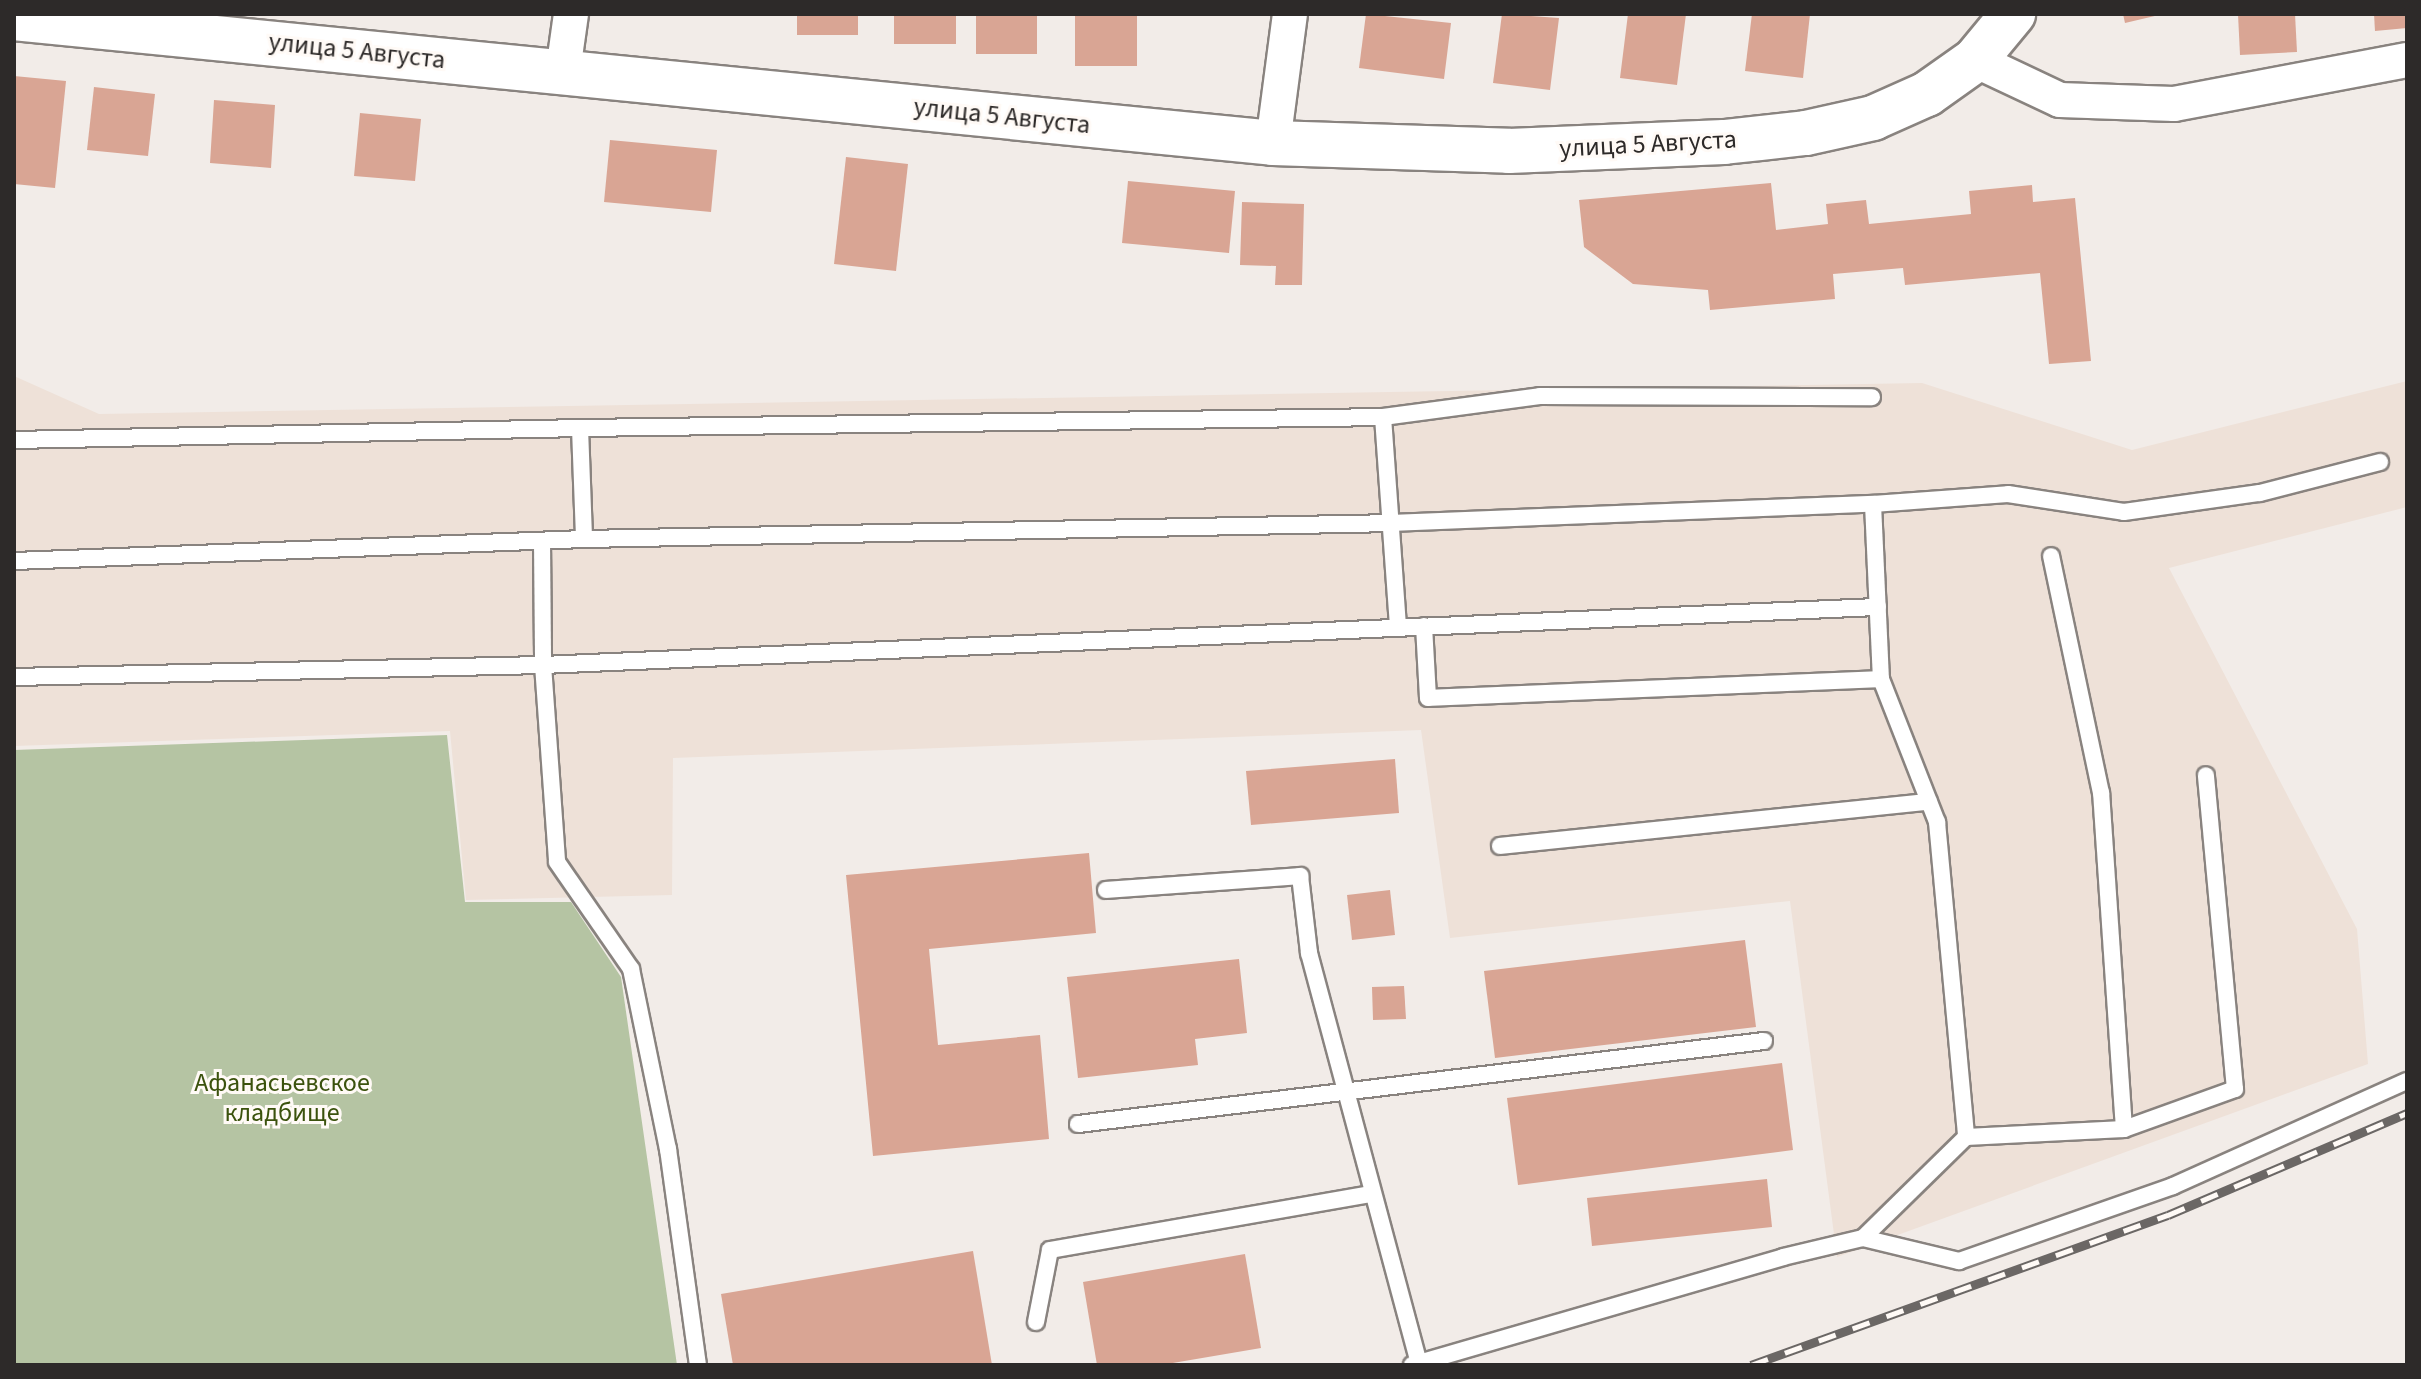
<!DOCTYPE html>
<meta charset="utf-8">
<style>
body{margin:0}
#map{position:relative;width:2421px;height:1379px;overflow:hidden;background:#f2ece8;font-family:"Source Sans 3",sans-serif}
div>[style]{position:absolute}
[style*='--x']{left:calc(var(--x)*1px);top:calc(var(--y)*1px);width:calc(var(--w)*1px);rotate:calc(var(--a)*1deg)}
.built>*{inset:0;background:#eee1d8}
.green>*{inset:0;background:#b5c4a3}
.building>*{inset:0;background:#d9a594}
.roads{filter:drop-shadow(2px 0 #89837f) drop-shadow(-2px 0 #89837f) drop-shadow(0 2px #89837f) drop-shadow(0 -2px #89837f)}
.lane>*{height:16px;margin:-8px;padding:0 8px;transform-origin:8px;border-radius:8px;background:#fff}
.street>*{height:34px;margin:-17px;padding:0 17px;transform-origin:17px;border-radius:17px;background:#fff}
.secondary>*{height:44px;margin:-22px;padding:0 22px;transform-origin:22px;border-radius:22px;background:#fff}
.rail>*{height:9px;margin-top:-4.5px;transform-origin:0;background:repeating-linear-gradient(90deg,#fffaf6 0 18px,#6b6765 0 36px);box-sizing:border-box;border-block:2px solid #6b6765}
span{translate:-50% -50%;white-space:nowrap;text-align:center;line-height:1.15;-webkit-text-stroke:6px #fffaf6;paint-order:stroke}
.street-label{font-size:26px;color:#2d2a29}
.park-label{font-size:26px;color:#3b520d}
.frame{position:absolute;inset:0;border:16px solid #2d2a29;pointer-events:none}
</style>
<div id="map">
<div class="built">
<div style="clip-path:polygon(14px 376px,99px 414px,1922px 383px,2132px 450px,2407px 381px,2407px 507px,2169px 568px,2357px 929px,2368px 1064px,1837px 1257px,1790px 901px,1450px 938px,1421px 730px,673px 758px,672px 895px,466px 900px,450px 731px,14px 746px)"></div>
</div>
<div class="green">
<div style="clip-path:polygon(447px 735px,465px 902px,571px 902px,621px 977px,677px 1365px,14px 1365px,14px 750px)"></div>
</div>
<div class="building">
<div style="clip-path:polygon(797px 14px,858px 14px,858px 35px,797px 35px)"></div>
<div style="clip-path:polygon(894px 14px,956px 14px,956px 44px,894px 44px)"></div>
<div style="clip-path:polygon(976px 14px,1037px 14px,1037px 54px,976px 54px)"></div>
<div style="clip-path:polygon(1075px 14px,1137px 14px,1137px 66px,1075px 66px)"></div>
<div style="clip-path:polygon(1366px 14px,1451px 23px,1444px 79px,1359px 68px)"></div>
<div style="clip-path:polygon(1502px 14px,1559px 18px,1550px 90px,1493px 83px)"></div>
<div style="clip-path:polygon(1628px 14px,1686px 14px,1677px 85px,1620px 78px)"></div>
<div style="clip-path:polygon(1752px 14px,1810px 14px,1803px 78px,1745px 71px)"></div>
<div style="clip-path:polygon(2123px 14px,2159px 14px,2159px 15px,2125px 23px)"></div>
<div style="clip-path:polygon(2238px 14px,2295px 14px,2297px 52px,2240px 55px)"></div>
<div style="clip-path:polygon(2374px 14px,2407px 14px,2407px 28px,2375px 31px)"></div>
<div style="clip-path:polygon(14px 76px,66px 81px,55px 188px,14px 184px)"></div>
<div style="clip-path:polygon(94px 87px,155px 94px,148px 156px,87px 150px)"></div>
<div style="clip-path:polygon(214px 100px,275px 105px,271px 168px,210px 163px)"></div>
<div style="clip-path:polygon(360px 113px,421px 119px,415px 181px,354px 176px)"></div>
<div style="clip-path:polygon(610px 140px,717px 150px,711px 212px,604px 202px)"></div>
<div style="clip-path:polygon(846px 157px,908px 164px,896px 271px,834px 264px)"></div>
<div style="clip-path:polygon(1128px 181px,1235px 191px,1229px 253px,1122px 243px)"></div>
<div style="clip-path:polygon(1771px 183px,1776px 230px,1828px 224px,1826px 204px,1866px 200px,1869px 224px,1971px 214px,1969px 191px,2032px 185px,2033px 202px,2075px 198px,2091px 361px,2049px 364px,2040px 273px,1905px 285px,1903px 268px,1833px 274px,1835px 299px,1710px 310px,1708px 290px,1633px 284px,1584px 247px,1579px 200px)"></div>
<div style="clip-path:polygon(1242px 202px,1304px 204px,1302px 285px,1275px 285px,1276px 266px,1240px 265px)"></div>
<div style="clip-path:polygon(1395px 759px,1399px 813px,1251px 825px,1246px 771px)"></div>
<div style="clip-path:polygon(1089px 853px,1096px 933px,929px 949px,938px 1045px,1040px 1035px,1049px 1139px,873px 1156px,846px 875px)"></div>
<div style="clip-path:polygon(1390px 890px,1395px 935px,1352px 940px,1347px 895px)"></div>
<div style="clip-path:polygon(1745px 940px,1756px 1027px,1495px 1058px,1484px 971px)"></div>
<div style="clip-path:polygon(1239px 959px,1247px 1033px,1195px 1039px,1198px 1065px,1078px 1078px,1067px 977px)"></div>
<div style="clip-path:polygon(1404px 986px,1406px 1019px,1373px 1020px,1372px 987px)"></div>
<div style="clip-path:polygon(1782px 1063px,1793px 1150px,1518px 1185px,1507px 1098px)"></div>
<div style="clip-path:polygon(1767px 1179px,1772px 1227px,1592px 1246px,1587px 1198px)"></div>
<div style="clip-path:polygon(973px 1251px,992px 1365px,733px 1365px,721px 1294px)"></div>
<div style="clip-path:polygon(1245px 1254px,1261px 1348px,1161px 1365px,1097px 1365px,1083px 1282px)"></div>
</div>
<div class="roads">
<div class="lane">
<div style="--x:1383;--y:417;--w:158;--a:-7.6"></div>
<div style="--x:1540;--y:396;--w:332;--a:0.2"></div>
<div style="--x:580;--y:428;--w:803;--a:-0.78"></div>
<div style="--x:1383;--y:417;--w:211;--a:85.9"></div>
<div style="--x:14;--y:440;--w:566;--a:-1.21"></div>
<div style="--x:580;--y:428;--w:111;--a:87.9"></div>
<div style="--x:1873;--y:504;--w:135;--a:-4.2"></div>
<div style="--x:2008;--y:494;--w:117;--a:8.8"></div>
<div style="--x:2124;--y:512;--w:137;--a:-8"></div>
<div style="--x:2260;--y:493;--w:124;--a:-14.5"></div>
<div style="--x:542;--y:541;--w:124;--a:89.5"></div>
<div style="--x:543;--y:665;--w:197;--a:85.9"></div>
<div style="--x:557;--y:862;--w:130;--a:55.3"></div>
<div style="--x:631;--y:969;--w:184;--a:78.4"></div>
<div style="--x:668;--y:1149;--w:218;--a:82.1"></div>
<div style="--x:14;--y:561;--w:570;--a:-2.21"></div>
<div style="--x:584;--y:539;--w:808;--a:-1.13"></div>
<div style="--x:1392;--y:523;--w:481;--a:-2.3"></div>
<div style="--x:1873;--y:504;--w:175;--a:87.4"></div>
<div style="--x:1881;--y:679;--w:154;--a:68.6"></div>
<div style="--x:1937;--y:822;--w:316;--a:84.7"></div>
<div style="--x:1966;--y:1137;--w:144;--a:135.6"></div>
<div style="--x:1424;--y:626;--w:72;--a:86.8"></div>
<div style="--x:1428;--y:698;--w:453;--a:-2.4"></div>
<div style="--x:14;--y:677;--w:529;--a:-1.3"></div>
<div style="--x:543;--y:665;--w:1336;--a:-2.49"></div>
<div style="--x:1500;--y:846;--w:431;--a:-5.9"></div>
<div style="--x:1106;--y:890;--w:195;--a:-4.1"></div>
<div style="--x:1300;--y:876;--w:78;--a:83.3"></div>
<div style="--x:1309;--y:953;--w:424;--a:75"></div>
<div style="--x:1078;--y:1124;--w:691;--a:-6.9"></div>
<div style="--x:2124;--y:1129;--w:118;--a:-19.8"></div>
<div style="--x:2235;--y:1089;--w:315;--a:-95.3"></div>
<div style="--x:1966;--y:1137;--w:158;--a:-2.9"></div>
<div style="--x:2124;--y:1129;--w:337;--a:-93.9"></div>
<div style="--x:2101;--y:793;--w:242;--a:-101.9"></div>
<div style="--x:1036;--y:1322;--w:73;--a:-79"></div>
<div style="--x:1050;--y:1250;--w:327;--a:-9.9"></div>
<div style="--x:1412;--y:1365;--w:386;--a:-16.2"></div>
<div style="--x:1783;--y:1257;--w:82;--a:-13.4"></div>
<div style="--x:1863;--y:1238;--w:99;--a:13.5"></div>
<div style="--x:1959;--y:1261;--w:227;--a:-19.3"></div>
<div style="--x:2173;--y:1186;--w:256;--a:-24.2"></div>
</div>
<div class="street">
<div style="--x:1975;--y:60;--w:94;--a:25.2"></div>
<div style="--x:2060;--y:100;--w:114;--a:2"></div>
<div style="--x:2174;--y:104;--w:237;--a:-10.7"></div>
<div style="--x:563;--y:71;--w:58;--a:-82"></div>
<div style="--x:1273;--y:143;--w:130;--a:-82.5"></div>
</div>
<div class="secondary">
<div style="--x:14;--y:18;--w:1265;--a:5.67"></div>
<div style="--x:1273;--y:143;--w:236;--a:1.9"></div>
<div style="--x:1509;--y:151;--w:215;--a:-2.4"></div>
<div style="--x:1724;--y:142;--w:82;--a:-6.3"></div>
<div style="--x:1806;--y:133;--w:69;--a:-12.6"></div>
<div style="--x:1873;--y:118;--w:59;--a:-24"></div>
<div style="--x:1927;--y:94;--w:59;--a:-35.3"></div>
<div style="--x:1975;--y:60;--w:60;--a:-50.4"></div>
</div>
</div>
<div class="rail">
<div style="--x:1751;--y:1365;--w:443;--a:-19.8"></div>
<div style="--x:2168;--y:1215;--w:260;--a:-23.1"></div>
</div>
<div class="street-label">
<span style="left:357px;top:51px;rotate:6deg">улица 5 Августа</span>
<span style="left:1002px;top:116px;rotate:6deg">улица 5 Августа</span>
<span style="left:1648px;top:144px;rotate:-3deg">улица 5 Августа</span>
</div>
<div class="park-label">
<span style="left:282px;top:1098px">Афанасьевское<br>кладбище</span>
</div>
<div class="frame"></div>
</div>
